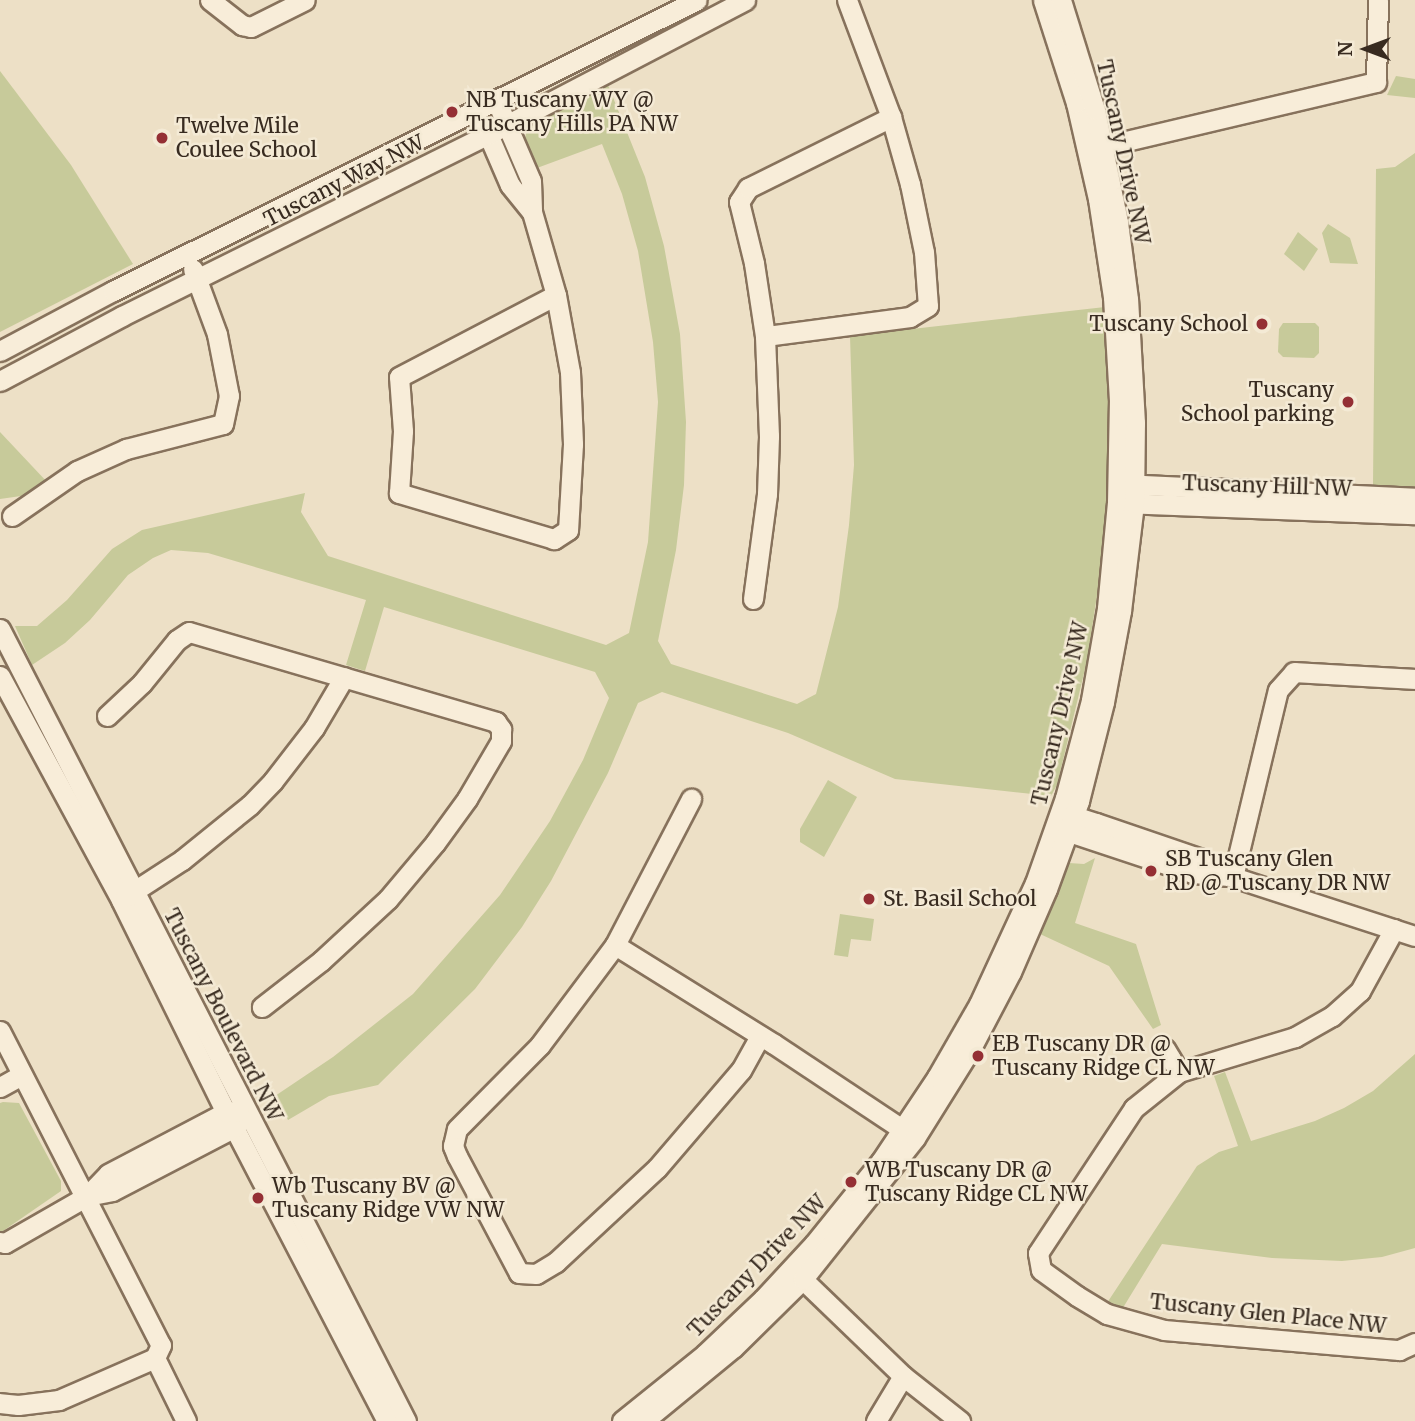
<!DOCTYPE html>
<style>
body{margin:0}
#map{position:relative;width:1415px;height:1421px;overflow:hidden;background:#ede0c6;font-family:Merriweather,serif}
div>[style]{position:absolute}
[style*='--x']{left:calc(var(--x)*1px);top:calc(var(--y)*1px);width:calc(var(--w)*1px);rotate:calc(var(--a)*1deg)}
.green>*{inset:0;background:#c7ca9a}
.roads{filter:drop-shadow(2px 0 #87725c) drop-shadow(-2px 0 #87725c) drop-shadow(0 2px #87725c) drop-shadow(0 -2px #87725c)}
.minor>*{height:19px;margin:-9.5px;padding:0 9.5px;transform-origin:9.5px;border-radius:9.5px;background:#f8edd9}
.dots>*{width:19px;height:19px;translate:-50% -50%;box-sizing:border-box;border:4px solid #f4ead5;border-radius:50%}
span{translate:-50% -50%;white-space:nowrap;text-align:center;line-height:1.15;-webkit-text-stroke:5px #f4ead5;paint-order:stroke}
.poi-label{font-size:21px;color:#382b20}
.left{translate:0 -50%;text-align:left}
.right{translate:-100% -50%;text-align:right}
.street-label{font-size:21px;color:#382b20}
.north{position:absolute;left:1331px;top:14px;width:70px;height:70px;-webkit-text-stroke:5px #f4ead5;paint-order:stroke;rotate:270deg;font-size:19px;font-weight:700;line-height:28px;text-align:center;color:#382b20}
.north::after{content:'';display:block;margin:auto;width:24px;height:32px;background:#382b20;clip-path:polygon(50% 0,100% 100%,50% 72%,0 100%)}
</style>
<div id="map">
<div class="green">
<div style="clip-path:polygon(0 71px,71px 165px,133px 264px,0 332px)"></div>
<div style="clip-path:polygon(1396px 76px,1415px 79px,1415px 98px,1387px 95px)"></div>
<div style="clip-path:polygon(608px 85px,645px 177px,664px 246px,680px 334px,686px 422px,684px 485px,676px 550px,658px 641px,671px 664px,797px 704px,816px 694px,838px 607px,849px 525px,854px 465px,850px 336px,1105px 307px,1110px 384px,1106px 536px,1087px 661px,1057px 785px,1051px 796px,895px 779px,788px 733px,662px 692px,638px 703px,608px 773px,551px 881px,522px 927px,475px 989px,378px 1085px,329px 1096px,288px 1120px,275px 1096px,333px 1057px,413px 994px,500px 895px,550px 821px,583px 760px,609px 698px,595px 672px,384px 607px,365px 671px,346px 665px,366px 600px,208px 553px,171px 550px,153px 558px,128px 575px,90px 620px,65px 643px,32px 665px,15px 626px,37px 626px,67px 600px,112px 549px,142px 530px,305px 493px,301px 512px,328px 556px,606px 645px,629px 633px,648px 542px,658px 402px,653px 342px,638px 251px,622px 194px,602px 144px,537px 168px,525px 138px,529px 122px)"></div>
<div style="clip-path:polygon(1415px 153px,1415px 487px,1373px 485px,1376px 169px,1395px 167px)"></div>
<div style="clip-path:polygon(1328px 224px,1350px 238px,1358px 264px,1330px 263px,1322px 233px)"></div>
<div style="clip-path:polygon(1298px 232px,1318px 249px,1304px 271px,1284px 254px)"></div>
<div style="clip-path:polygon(1283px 323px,1315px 323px,1319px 327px,1319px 353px,1314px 358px,1283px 357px,1278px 352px,1279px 329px)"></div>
<div style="clip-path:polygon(0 432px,48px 483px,28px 495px,0 499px)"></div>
<div style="clip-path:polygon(828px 780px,857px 797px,824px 857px,800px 842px,800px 829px)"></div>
<div style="clip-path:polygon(1095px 858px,1075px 923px,1136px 944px,1161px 1025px,1153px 1029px,1109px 966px,1040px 934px,1069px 863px,1084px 864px)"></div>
<div style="clip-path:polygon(840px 914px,874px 919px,871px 941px,851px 939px,848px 957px,834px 955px)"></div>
<div style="clip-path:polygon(1415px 1054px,1415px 1248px,1382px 1257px,1342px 1261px,1272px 1258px,1162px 1244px,1121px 1311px,1107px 1303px,1197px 1166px,1219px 1152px,1238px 1146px,1214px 1076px,1225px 1072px,1251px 1141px,1315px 1121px,1344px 1108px,1373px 1091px)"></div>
<div style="clip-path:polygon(3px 1102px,19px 1103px,61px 1181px,61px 1191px,3px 1231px,0 1231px,0 1103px)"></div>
</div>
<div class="roads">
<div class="minor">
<div style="--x:210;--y:0;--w:41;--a:38"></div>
<div style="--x:242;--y:25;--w:9;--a:13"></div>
<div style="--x:251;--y:27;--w:60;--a:-26.6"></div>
<div style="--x:847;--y:0;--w:125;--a:69.4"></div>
<div style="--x:891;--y:117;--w:70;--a:74.2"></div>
<div style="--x:910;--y:184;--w:69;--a:78.4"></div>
<div style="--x:924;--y:252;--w:54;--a:85.8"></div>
<div style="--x:928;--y:306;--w:21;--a:149"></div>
<div style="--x:910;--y:317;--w:146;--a:172.5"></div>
<div style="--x:765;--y:336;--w:74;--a:-98.6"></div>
<div style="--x:754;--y:263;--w:63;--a:-103.8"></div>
<div style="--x:739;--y:202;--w:17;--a:-57"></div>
<div style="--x:748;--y:188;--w:160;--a:-26.4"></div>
<div style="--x:497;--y:102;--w:86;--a:66.7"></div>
<div style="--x:531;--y:181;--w:31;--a:88"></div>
<div style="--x:532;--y:212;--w:86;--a:73.9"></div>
<div style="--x:556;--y:295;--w:78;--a:79.7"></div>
<div style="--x:570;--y:372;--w:72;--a:87.6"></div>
<div style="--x:573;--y:444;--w:86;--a:93.3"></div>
<div style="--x:568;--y:530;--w:17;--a:147"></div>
<div style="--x:554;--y:539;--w:162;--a:-163.5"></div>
<div style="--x:399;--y:493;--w:62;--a:-86.3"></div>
<div style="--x:403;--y:431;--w:54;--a:-94.2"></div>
<div style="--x:399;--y:377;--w:177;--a:-27.6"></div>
<div style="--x:484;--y:125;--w:65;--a:66.6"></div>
<div style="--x:510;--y:185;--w:35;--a:51"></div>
<div style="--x:1092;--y:149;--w:292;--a:-13.3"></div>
<div style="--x:1376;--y:82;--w:82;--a:-88.6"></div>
<div style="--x:0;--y:351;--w:128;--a:-28"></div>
<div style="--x:113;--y:291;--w:652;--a:-26.49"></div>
<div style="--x:0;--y:381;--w:138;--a:-28"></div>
<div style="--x:122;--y:316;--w:410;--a:-26.4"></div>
<div style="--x:489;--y:134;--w:289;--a:-27.6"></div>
<div style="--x:1122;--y:484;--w:293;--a:2.7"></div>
<div style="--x:1122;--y:503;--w:293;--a:2.2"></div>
<div style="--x:12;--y:516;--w:79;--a:-34.7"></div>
<div style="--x:77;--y:471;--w:54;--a:-24.2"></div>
<div style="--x:126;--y:449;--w:100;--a:-14.5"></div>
<div style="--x:223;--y:424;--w:29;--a:-78"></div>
<div style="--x:229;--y:396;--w:63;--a:-101"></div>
<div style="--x:217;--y:334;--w:69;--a:-110.3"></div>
<div style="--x:753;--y:599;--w:106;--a:-82.4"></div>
<div style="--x:767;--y:494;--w:58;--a:-88"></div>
<div style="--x:769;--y:436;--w:100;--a:-92.3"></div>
<div style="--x:0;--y:629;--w:890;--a:62.86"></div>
<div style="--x:0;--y:676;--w:255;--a:61.6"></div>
<div style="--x:121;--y:900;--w:237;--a:63.7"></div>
<div style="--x:226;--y:1112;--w:348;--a:62.5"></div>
<div style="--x:107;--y:716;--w:48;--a:-43.3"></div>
<div style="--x:142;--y:683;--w:55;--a:-50.9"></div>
<div style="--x:177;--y:640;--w:14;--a:-34"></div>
<div style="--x:189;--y:632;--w:320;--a:16.3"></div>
<div style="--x:496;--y:722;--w:9;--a:54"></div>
<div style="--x:501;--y:729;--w:12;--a:90"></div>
<div style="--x:501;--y:741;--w:67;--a:120.4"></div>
<div style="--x:467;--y:799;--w:54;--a:126"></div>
<div style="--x:435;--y:843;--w:73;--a:130"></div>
<div style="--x:388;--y:899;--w:91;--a:137.2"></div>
<div style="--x:321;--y:961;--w:75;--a:142.1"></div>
<div style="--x:1064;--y:818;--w:10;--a:-11"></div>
<div style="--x:1074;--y:816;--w:23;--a:18"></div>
<div style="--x:1096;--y:823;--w:109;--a:18.8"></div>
<div style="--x:1199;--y:858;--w:39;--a:29"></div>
<div style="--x:1233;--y:877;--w:191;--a:18"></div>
<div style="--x:1062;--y:822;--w:12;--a:55"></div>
<div style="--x:1069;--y:832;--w:131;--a:18.3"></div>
<div style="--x:1193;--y:873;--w:33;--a:5"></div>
<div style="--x:1233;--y:877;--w:192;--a:-76.5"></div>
<div style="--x:1278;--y:690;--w:24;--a:-48"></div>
<div style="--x:1294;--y:672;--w:121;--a:3.3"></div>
<div style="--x:125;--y:897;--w:68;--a:-33"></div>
<div style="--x:182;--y:860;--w:87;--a:-39"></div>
<div style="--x:250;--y:805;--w:33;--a:-46"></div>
<div style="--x:273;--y:781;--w:67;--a:-52.3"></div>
<div style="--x:314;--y:728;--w:59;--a:-59.5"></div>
<div style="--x:1394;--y:929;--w:71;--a:118.7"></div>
<div style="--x:1360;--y:991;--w:38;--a:138"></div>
<div style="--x:1332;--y:1016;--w:43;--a:150.4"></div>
<div style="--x:1295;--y:1037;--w:121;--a:163.2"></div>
<div style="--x:1179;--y:1072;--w:58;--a:141.3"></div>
<div style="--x:1134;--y:1108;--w:174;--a:123.5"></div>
<div style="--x:1038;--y:1253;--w:17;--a:80"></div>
<div style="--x:1041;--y:1270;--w:44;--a:35.8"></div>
<div style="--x:1077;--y:1296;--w:35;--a:31"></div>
<div style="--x:1107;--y:1314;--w:59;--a:15.7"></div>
<div style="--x:1164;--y:1330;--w:236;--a:4.9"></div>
<div style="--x:1399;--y:1350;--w:17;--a:-24"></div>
<div style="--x:615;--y:945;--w:165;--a:-62.5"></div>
<div style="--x:0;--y:1031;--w:353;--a:62.9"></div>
<div style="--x:161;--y:1345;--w:14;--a:115"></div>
<div style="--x:155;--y:1358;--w:105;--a:156.4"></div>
<div style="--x:59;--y:1400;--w:41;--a:173"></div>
<div style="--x:18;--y:1405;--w:18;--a:-174"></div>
<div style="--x:760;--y:1036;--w:39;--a:119"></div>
<div style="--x:741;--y:1070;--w:129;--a:130.6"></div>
<div style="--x:657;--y:1168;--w:138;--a:137.1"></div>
<div style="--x:556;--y:1262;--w:23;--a:149"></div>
<div style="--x:536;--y:1274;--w:17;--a:-177"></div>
<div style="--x:519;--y:1273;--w:132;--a:-117.9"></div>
<div style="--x:457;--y:1156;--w:11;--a:-112"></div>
<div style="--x:453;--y:1146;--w:17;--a:-77"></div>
<div style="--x:457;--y:1129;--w:118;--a:-45.3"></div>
<div style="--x:540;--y:1045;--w:125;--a:-53.1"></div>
<div style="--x:615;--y:945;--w:187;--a:31.9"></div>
<div style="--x:774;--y:1044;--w:168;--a:33.6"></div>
<div style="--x:1165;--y:1049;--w:27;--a:59"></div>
<div style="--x:0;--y:1087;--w:25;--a:-29"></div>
<div style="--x:87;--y:1196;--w:25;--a:-11"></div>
<div style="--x:112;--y:1191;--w:139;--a:-27.5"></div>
<div style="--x:235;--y:1127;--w:12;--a:-55"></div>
<div style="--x:0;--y:1242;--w:5;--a:11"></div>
<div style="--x:5;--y:1243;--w:95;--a:-29.8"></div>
<div style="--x:87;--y:1196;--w:30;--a:-46"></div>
<div style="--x:108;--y:1174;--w:133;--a:-27.7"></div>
<div style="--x:226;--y:1112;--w:13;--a:-4"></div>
<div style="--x:795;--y:1272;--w:150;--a:43.9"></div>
<div style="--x:903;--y:1376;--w:73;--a:38.3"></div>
<div style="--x:155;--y:1358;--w:70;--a:63.8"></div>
<div style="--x:622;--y:1421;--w:107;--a:-38.9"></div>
<div style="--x:705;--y:1354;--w:80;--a:-43.5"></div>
<div style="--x:763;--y:1299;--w:75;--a:-47.2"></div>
<div style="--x:814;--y:1244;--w:107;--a:-51.1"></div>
<div style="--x:881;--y:1161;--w:101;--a:-56.3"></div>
<div style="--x:937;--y:1077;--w:84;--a:-60.1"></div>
<div style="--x:979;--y:1004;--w:133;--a:-65.2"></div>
<div style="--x:1035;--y:883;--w:90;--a:-70.6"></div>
<div style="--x:1065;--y:798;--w:101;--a:-75.1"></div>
<div style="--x:1091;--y:700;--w:93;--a:-80.1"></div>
<div style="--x:1107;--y:608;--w:105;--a:-84.6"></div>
<div style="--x:1117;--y:503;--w:102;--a:-88.9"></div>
<div style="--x:1119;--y:401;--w:104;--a:-93.3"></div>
<div style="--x:1113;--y:297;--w:99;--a:-98.7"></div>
<div style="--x:1098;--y:199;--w:98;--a:-102.9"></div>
<div style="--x:1076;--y:103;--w:108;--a:-107.8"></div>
<div style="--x:644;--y:1421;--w:115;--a:-39.4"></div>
<div style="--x:733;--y:1348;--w:98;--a:-44.6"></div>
<div style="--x:803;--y:1279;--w:180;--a:-51.5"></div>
<div style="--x:915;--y:1138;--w:104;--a:-58"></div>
<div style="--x:970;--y:1050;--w:88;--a:-62.3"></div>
<div style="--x:1011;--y:972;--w:90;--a:-66.6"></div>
<div style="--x:1047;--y:889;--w:94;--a:-70"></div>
<div style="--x:1079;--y:801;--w:102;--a:-75.8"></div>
<div style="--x:1104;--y:702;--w:93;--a:-79.4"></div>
<div style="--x:1121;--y:611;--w:109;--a:-83.1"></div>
<div style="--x:1134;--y:503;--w:80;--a:-89.3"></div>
<div style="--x:1135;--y:423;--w:124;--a:-93.2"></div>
<div style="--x:1128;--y:299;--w:78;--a:-97.4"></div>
<div style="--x:1118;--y:222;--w:114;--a:-101.6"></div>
<div style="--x:1095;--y:110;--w:115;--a:-107.2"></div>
<div style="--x:876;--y:1421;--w:52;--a:-59"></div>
</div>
</div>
<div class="dots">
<div style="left:452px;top:112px;background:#942f34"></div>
<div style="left:162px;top:138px;background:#942f34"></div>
<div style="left:1262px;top:324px;background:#942f34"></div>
<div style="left:1348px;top:402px;background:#942f34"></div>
<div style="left:1151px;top:871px;background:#942f34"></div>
<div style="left:869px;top:899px;background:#942f34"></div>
<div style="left:978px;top:1056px;background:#942f34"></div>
<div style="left:851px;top:1182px;background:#942f34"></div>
<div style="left:258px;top:1198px;background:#942f34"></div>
</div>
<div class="poi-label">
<span class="left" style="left:466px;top:112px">NB Tuscany WY @<br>Tuscany Hills PA NW</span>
<span class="left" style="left:176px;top:138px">Twelve Mile<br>Coulee School</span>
<span class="right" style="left:1248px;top:324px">Tuscany School</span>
<span class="right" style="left:1334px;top:402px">Tuscany<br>School parking</span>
<span class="left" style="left:1165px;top:871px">SB Tuscany Glen<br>RD @ Tuscany DR NW</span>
<span class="left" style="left:883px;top:899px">St. Basil School</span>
<span class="left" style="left:992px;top:1056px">EB Tuscany DR @<br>Tuscany Ridge CL NW</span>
<span class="left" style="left:865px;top:1182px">WB Tuscany DR @<br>Tuscany Ridge CL NW</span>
<span class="left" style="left:272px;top:1198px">Wb Tuscany BV @<br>Tuscany Ridge VW NW</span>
</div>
<div class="street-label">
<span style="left:1123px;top:152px;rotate:78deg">Tuscany Drive NW</span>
<span style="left:344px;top:181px;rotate:-27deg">Tuscany Way NW</span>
<span style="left:1267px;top:486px;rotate:2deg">Tuscany Hill NW</span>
<span style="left:1060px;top:714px;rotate:-77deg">Tuscany Drive NW</span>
<span style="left:223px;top:1015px;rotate:63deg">Tuscany Boulevard NW</span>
<span style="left:757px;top:1266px;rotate:-46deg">Tuscany Drive NW</span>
<span style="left:1268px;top:1314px;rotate:6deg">Tuscany Glen Place NW</span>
</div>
<div class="north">N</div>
</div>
